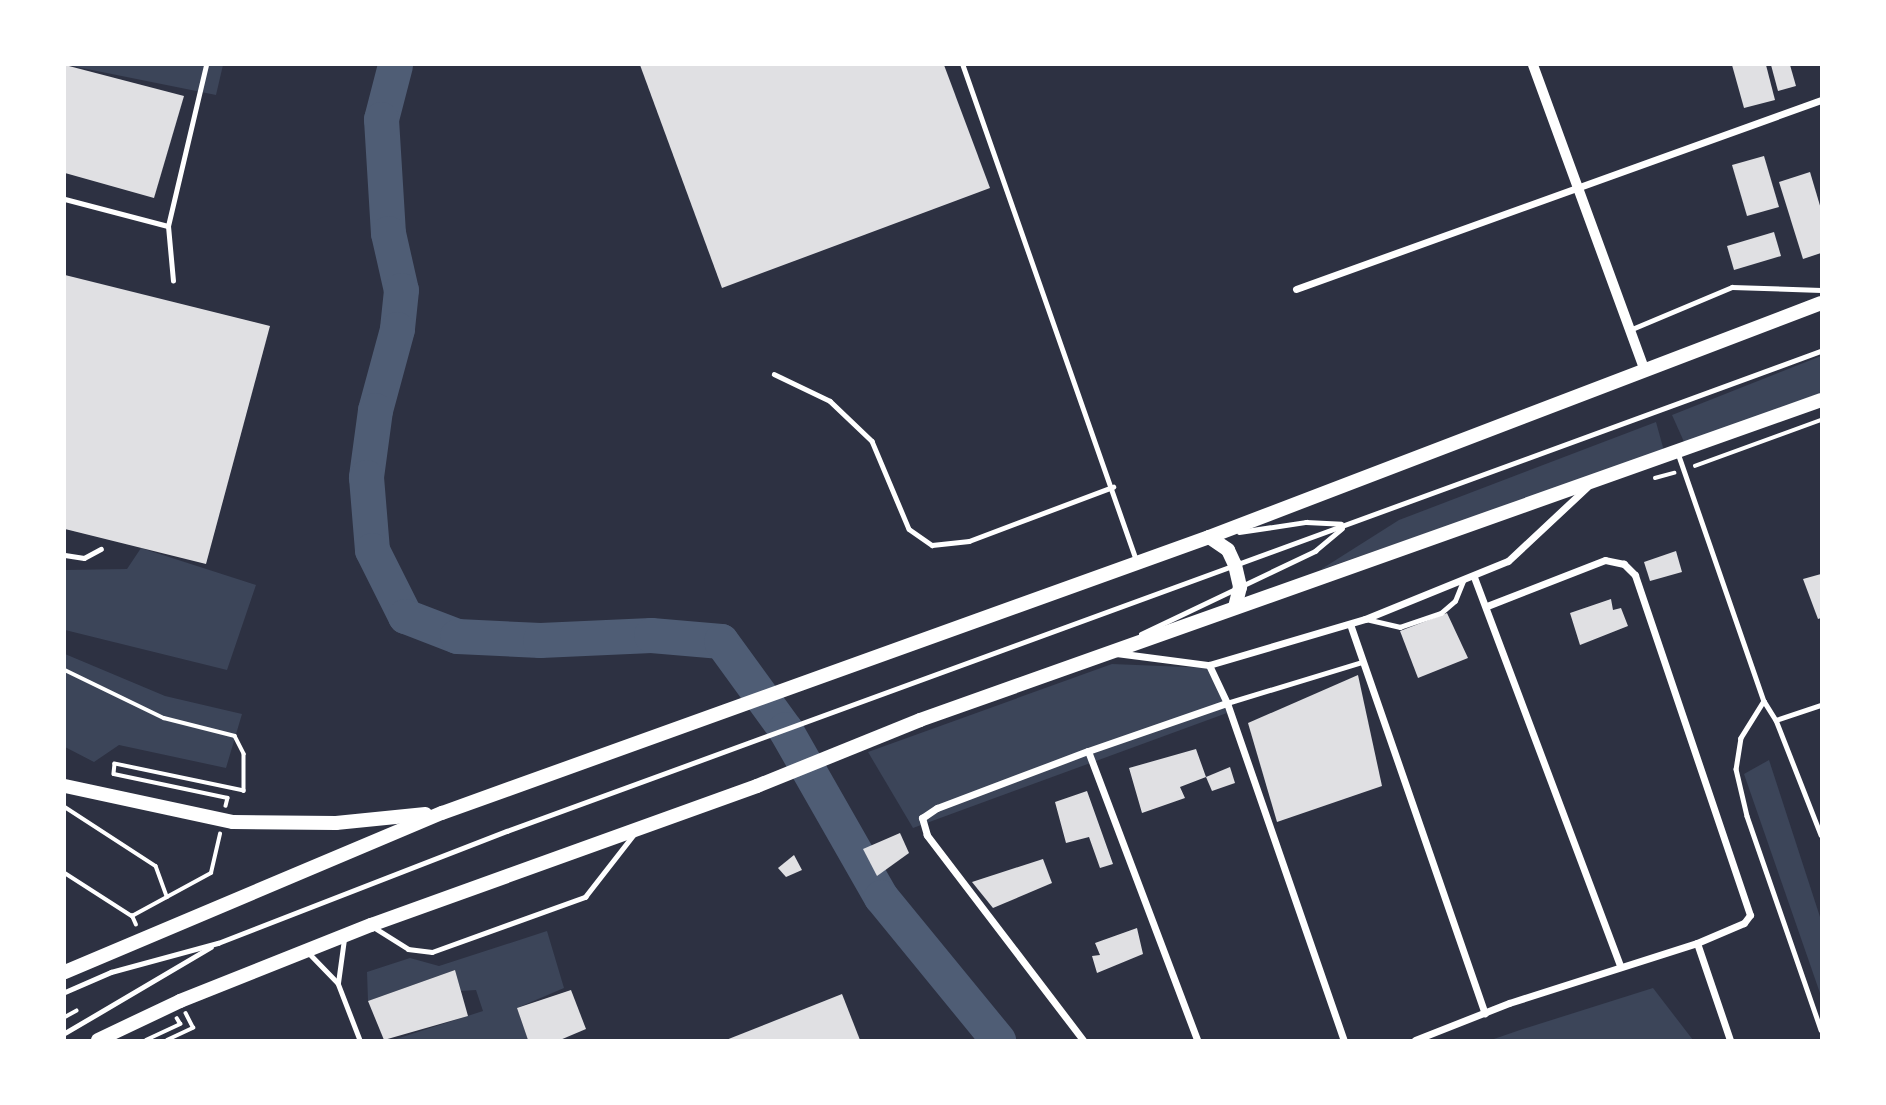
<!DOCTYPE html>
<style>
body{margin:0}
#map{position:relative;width:1886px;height:1105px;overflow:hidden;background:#2d3142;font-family:Helvetica,sans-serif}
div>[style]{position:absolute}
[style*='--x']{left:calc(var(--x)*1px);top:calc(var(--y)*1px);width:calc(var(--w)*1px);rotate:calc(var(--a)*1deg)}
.green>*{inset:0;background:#3c4559}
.river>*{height:35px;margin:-17.5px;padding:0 17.5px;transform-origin:17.5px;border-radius:17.5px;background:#4f5d75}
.building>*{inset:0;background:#e0e0e3}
.path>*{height:3.5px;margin:-1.75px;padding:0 1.75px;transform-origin:1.75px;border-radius:1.75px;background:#fff}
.service>*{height:4.5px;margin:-2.25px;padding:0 2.25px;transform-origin:2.25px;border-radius:2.25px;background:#fff}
.minor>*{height:7px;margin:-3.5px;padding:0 3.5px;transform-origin:3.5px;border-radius:3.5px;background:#fff}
.tertiary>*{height:10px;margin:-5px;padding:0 5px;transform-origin:5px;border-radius:5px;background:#fff}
.trunk>*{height:14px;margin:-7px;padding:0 7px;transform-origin:7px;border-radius:7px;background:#fff}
span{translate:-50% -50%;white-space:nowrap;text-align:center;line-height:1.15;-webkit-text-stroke:5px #fff;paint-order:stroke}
.frame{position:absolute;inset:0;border:66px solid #fff;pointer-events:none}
</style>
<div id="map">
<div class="green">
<div style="clip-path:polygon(67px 65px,223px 65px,216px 95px)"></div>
<div style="clip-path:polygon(1821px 356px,1821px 393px,1685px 444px,1672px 415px)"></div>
<div style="clip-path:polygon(1656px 422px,1664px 451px,1320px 570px,1399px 520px)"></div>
<div style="clip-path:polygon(141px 548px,256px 585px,227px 670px,65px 630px,65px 570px,127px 569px)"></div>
<div style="clip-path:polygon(65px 654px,165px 696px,242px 714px,226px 768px,119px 745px,94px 762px,65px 747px)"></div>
<div style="clip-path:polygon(1112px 664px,1210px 668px,1227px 713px,913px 828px,868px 752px)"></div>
<div style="clip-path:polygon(1769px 760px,1821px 920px,1821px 996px,1744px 774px)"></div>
<div style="clip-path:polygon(547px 931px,564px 988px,517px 1008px,528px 1040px,393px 1040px,483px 1011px,476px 990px,461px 991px,455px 970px,368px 1001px,367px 972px,410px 958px,439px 966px)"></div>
<div style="clip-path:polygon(1653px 988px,1693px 1040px,1491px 1040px,1520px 1030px)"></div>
</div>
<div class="river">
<div style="--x:395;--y:65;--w:56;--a:104.5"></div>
<div style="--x:381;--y:119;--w:114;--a:86.5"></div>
<div style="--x:388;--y:233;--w:58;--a:77.2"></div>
<div style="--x:401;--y:290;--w:39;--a:96"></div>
<div style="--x:397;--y:329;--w:84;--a:105.2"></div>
<div style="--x:375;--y:410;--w:68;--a:97.7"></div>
<div style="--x:366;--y:477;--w:73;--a:85.3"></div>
<div style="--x:372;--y:550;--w:74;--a:63.4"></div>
<div style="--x:405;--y:616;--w:56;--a:21"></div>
<div style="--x:457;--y:636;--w:83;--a:2.8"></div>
<div style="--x:540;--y:640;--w:111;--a:-2.6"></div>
<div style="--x:651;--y:635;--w:70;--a:4.9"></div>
<div style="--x:721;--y:641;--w:109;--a:54"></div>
<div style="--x:785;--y:729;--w:193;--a:60.3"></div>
<div style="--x:881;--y:897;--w:185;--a:50.7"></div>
</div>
<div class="building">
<div style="clip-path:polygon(65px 65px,184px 96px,154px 198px,65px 173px)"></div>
<div style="clip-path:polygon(640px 65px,944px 65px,990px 188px,722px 288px)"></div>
<div style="clip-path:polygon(1732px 65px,1766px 65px,1775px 100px,1744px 108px)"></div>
<div style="clip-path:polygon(1771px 65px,1790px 65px,1796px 86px,1778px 91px)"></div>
<div style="clip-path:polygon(1764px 156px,1779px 207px,1747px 216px,1732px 165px)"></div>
<div style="clip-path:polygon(1810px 172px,1821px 209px,1821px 253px,1803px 259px,1779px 182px)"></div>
<div style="clip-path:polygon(1774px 232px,1781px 256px,1734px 270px,1727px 246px)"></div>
<div style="clip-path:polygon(65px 275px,270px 326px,206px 564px,65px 529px)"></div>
<div style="clip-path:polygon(1676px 551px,1682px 572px,1650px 581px,1644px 562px)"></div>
<div style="clip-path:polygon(1821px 574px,1821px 618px,1818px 619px,1803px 579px)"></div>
<div style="clip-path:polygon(1611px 599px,1613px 610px,1621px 608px,1628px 626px,1580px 645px,1570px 613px)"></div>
<div style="clip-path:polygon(1447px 613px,1468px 658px,1418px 678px,1400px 631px)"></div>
<div style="clip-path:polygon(1358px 675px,1382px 786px,1277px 822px,1248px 723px)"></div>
<div style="clip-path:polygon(1196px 749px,1206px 777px,1180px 787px,1185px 798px,1142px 813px,1129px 768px)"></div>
<div style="clip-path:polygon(1230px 767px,1235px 783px,1212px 791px,1206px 777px)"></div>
<div style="clip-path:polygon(1087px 791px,1113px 864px,1100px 868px,1089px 837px,1066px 843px,1055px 802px)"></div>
<div style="clip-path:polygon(900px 833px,909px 853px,877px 876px,863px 849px)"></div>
<div style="clip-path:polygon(794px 855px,802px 870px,786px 877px,778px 868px)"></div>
<div style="clip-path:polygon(1043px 859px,1052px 883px,993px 908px,972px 882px)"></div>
<div style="clip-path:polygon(1137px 928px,1143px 954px,1097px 973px,1092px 956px,1100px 955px,1095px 943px)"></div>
<div style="clip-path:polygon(455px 970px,468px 1016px,384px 1040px,368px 1001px)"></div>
<div style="clip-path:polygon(571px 990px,586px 1029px,560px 1040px,528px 1040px,517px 1008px)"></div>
<div style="clip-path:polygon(842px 994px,860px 1040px,726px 1040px)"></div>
</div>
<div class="path">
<div style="--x:1695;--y:466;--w:134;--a:-20.1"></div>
<div style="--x:1655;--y:478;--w:20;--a:-15"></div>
<div style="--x:65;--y:670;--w:110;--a:25.9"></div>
<div style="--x:164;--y:718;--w:73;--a:14.2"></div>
<div style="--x:235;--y:736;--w:20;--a:63"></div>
<div style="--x:244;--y:754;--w:37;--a:90"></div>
<div style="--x:244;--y:791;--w:132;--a:-168.2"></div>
<div style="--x:115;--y:764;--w:10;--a:96"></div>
<div style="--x:114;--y:774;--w:116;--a:11.9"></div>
<div style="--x:228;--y:798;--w:8;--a:104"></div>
<div style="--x:65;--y:807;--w:108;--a:33"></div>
<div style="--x:156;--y:866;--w:33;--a:70"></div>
<div style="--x:65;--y:873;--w:80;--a:32.7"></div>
<div style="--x:136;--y:925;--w:10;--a:-114"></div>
<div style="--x:132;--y:916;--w:90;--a:-28.6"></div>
<div style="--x:211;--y:873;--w:40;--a:-77"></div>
<div style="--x:65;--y:1017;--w:13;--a:-29"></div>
<div style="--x:146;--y:1040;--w:38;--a:-25"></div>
<div style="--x:180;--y:1024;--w:6;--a:-121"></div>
<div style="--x:167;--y:1040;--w:29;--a:-25"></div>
<div style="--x:193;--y:1028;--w:16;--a:-117"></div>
</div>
<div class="service">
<div style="--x:963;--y:65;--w:523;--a:70.7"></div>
<div style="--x:65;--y:199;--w:106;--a:14.7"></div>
<div style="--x:173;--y:281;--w:55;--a:-95.2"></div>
<div style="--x:168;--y:226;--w:165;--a:-76.7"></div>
<div style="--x:1632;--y:329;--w:108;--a:-22.8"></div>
<div style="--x:1732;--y:287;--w:89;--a:1.9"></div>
<div style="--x:774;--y:374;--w:62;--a:25.7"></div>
<div style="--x:830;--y:401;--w:58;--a:43.6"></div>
<div style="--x:872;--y:441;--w:95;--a:67.2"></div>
<div style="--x:909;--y:529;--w:28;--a:35"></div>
<div style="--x:932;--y:545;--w:37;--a:-6"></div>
<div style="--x:969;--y:541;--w:154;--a:-20.6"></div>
<div style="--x:1678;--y:453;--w:262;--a:70.9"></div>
<div style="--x:1764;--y:701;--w:22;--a:58"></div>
<div style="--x:1776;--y:720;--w:123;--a:68.6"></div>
<div style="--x:1239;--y:532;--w:68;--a:-8.5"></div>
<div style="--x:1306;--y:522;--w:35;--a:3"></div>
<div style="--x:65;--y:555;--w:19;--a:9"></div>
<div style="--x:84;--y:558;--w:19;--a:-28"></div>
<div style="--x:1366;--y:619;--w:35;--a:13"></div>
<div style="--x:1400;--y:627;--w:43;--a:-18.9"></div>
<div style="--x:1441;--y:613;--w:18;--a:-41"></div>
<div style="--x:1455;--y:601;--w:22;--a:-68"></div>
<div style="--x:1141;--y:634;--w:193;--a:-25.5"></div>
<div style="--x:1315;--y:551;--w:35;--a:-40"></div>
<div style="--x:1764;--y:701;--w:44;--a:121.9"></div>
<div style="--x:1741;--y:738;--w:31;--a:99"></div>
<div style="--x:1736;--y:769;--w:48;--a:76.8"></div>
<div style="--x:1747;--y:816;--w:226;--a:70.9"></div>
<div style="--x:1227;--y:703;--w:141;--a:-16.9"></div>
<div style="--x:1776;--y:720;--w:47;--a:-18.4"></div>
<div style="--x:375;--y:928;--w:39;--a:32"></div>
<div style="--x:408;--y:949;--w:24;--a:7"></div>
<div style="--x:432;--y:952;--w:163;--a:-19.8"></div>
<div style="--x:585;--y:897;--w:80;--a:-52.1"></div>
<div style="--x:308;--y:952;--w:43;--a:45.9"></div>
<div style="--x:338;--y:983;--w:61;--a:68.9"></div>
<div style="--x:338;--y:983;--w:44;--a:-82.2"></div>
<div style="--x:65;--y:992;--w:50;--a:-23.5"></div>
<div style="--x:111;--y:972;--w:111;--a:-15.2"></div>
<div style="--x:218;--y:943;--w:310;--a:-21.2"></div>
<div style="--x:507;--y:831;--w:1399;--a:-20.07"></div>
<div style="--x:65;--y:1033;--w:169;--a:-30.5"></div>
</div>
<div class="minor">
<div style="--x:1296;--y:289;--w:558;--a:-19.8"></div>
<div style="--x:1474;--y:577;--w:415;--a:69.4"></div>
<div style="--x:1350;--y:624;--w:412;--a:70.9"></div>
<div style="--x:1116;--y:653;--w:94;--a:7.4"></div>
<div style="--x:1209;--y:665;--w:163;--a:-16.4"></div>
<div style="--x:1365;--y:619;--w:154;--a:-22.1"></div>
<div style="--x:1508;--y:561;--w:108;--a:-43.1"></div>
<div style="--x:1209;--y:665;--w:42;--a:64.7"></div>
<div style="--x:1227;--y:703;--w:357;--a:70.9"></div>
<div style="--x:1088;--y:751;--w:309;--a:69.3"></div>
<div style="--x:1697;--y:943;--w:102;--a:71.2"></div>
<div style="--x:1083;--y:1040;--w:258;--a:-127.3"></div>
<div style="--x:927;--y:835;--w:18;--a:-106"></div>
<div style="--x:922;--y:818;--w:18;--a:-34"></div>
<div style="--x:937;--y:808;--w:161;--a:-20.7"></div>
<div style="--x:1088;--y:751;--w:147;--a:-19.1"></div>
<div style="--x:1415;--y:1040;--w:101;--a:-21.5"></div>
<div style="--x:1509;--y:1003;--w:197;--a:-17.7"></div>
<div style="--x:1697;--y:943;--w:51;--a:-23.1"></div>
<div style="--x:1744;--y:923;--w:10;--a:-53"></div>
<div style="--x:1750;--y:915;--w:359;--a:-108.7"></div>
<div style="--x:1635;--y:575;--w:16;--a:-135"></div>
<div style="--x:1624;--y:564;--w:19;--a:-168"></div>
<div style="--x:1605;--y:560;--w:127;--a:158.7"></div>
</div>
<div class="tertiary">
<div style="--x:1533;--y:65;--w:326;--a:69.9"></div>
</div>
<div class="trunk">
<div style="--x:1209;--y:537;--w:23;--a:34"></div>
<div style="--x:1228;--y:550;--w:17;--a:65"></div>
<div style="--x:1235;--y:565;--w:23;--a:77"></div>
<div style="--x:1240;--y:587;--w:21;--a:104"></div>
<div style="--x:65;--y:786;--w:172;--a:12.1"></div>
<div style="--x:233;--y:822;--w:103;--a:0.6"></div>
<div style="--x:336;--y:823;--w:90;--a:-5.7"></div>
<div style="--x:65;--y:972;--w:409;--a:-22.9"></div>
<div style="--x:442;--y:813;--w:815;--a:-19.79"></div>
<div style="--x:1209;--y:537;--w:655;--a:-20.92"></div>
<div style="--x:98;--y:1040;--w:91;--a:-25.4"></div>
<div style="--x:180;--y:1001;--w:206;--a:-21.7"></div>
<div style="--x:371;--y:925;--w:410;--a:-19.8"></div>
<div style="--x:757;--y:786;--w:176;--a:-22"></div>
<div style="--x:920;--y:720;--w:956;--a:-19.55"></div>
</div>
<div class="frame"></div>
</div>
